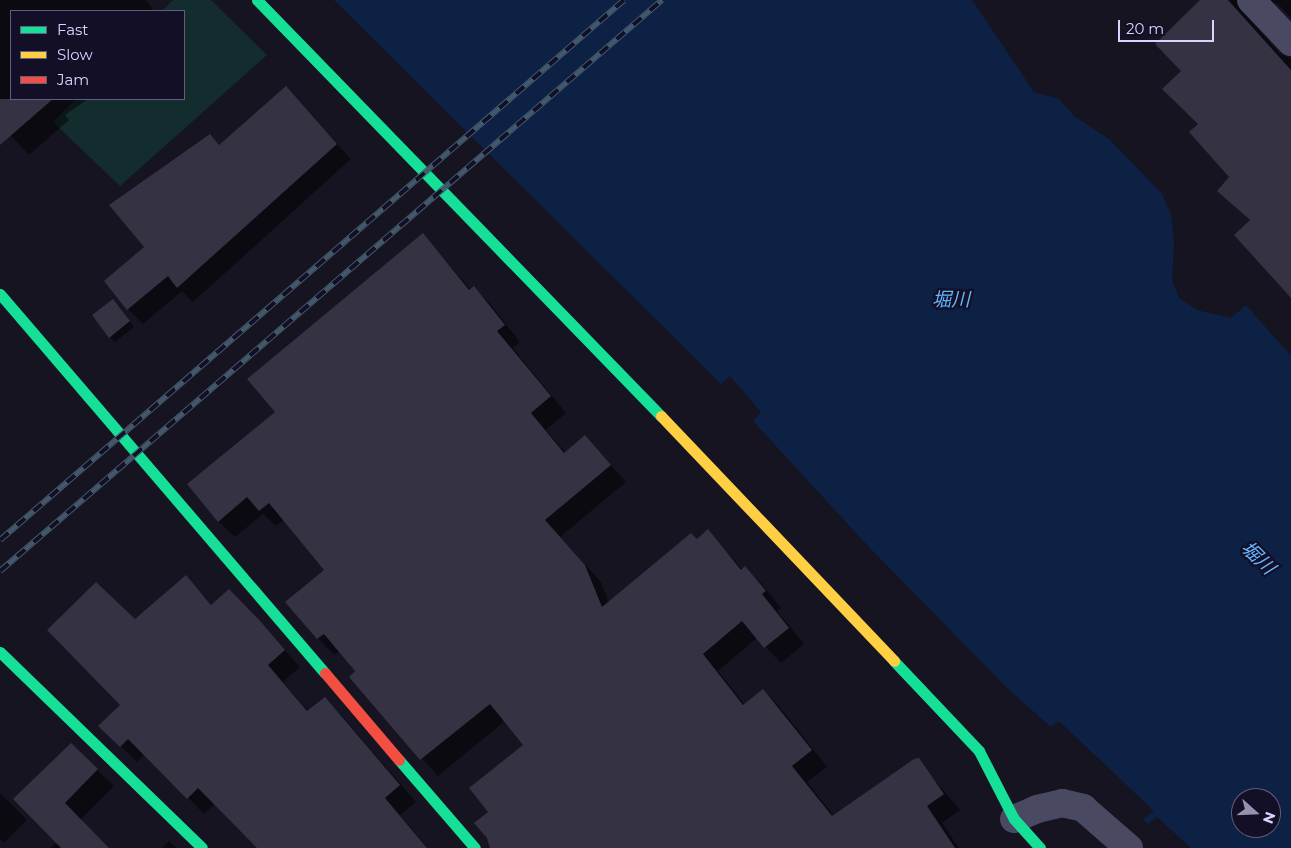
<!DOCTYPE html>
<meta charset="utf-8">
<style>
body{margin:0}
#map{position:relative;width:1291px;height:848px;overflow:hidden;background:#161421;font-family:Montserrat,"Noto Sans JP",sans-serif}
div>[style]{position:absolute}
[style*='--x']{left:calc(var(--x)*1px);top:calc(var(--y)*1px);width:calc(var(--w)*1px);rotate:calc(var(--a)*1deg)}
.green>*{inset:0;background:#132c2d}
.water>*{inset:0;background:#0d2144}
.shadow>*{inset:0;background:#0007}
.building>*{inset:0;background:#343243}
.street>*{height:28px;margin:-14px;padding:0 14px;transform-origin:14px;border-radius:14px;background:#4a4962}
.fast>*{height:11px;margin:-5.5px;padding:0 5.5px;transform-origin:5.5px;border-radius:5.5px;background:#16e098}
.slow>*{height:11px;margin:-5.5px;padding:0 5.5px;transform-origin:5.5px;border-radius:5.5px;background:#ffcf43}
.jam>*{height:11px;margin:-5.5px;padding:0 5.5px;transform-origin:5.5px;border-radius:5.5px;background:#f24e42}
.rail>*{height:5.5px;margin-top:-2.75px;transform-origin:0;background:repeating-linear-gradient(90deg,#130f26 0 11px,#43596b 0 22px);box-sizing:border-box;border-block:1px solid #43596b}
span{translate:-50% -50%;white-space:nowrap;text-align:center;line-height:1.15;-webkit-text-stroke:4.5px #130f26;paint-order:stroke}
.water-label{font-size:19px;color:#62b6ff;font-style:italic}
.legend{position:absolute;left:10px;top:10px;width:175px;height:90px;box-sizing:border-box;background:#130f26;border:1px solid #625e7d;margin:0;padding:6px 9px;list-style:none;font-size:15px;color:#d9d4ff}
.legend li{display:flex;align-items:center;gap:10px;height:25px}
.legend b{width:25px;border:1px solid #625e7d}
.north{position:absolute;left:1231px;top:788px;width:50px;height:50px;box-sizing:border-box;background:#130f26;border:1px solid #625e7d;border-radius:50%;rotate:110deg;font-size:14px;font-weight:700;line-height:20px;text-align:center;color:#d9d4ff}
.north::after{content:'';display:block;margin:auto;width:18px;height:22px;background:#9591b1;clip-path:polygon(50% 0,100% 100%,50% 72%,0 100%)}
.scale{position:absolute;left:1118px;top:20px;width:96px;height:22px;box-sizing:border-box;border:2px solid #d9d4ff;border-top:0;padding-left:6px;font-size:15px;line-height:18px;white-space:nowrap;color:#d9d4ff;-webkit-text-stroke:4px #130f26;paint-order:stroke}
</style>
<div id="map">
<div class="green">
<div style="clip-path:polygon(173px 0,211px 0,267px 55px,120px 186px,53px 122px,76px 99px,184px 99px,184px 11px,162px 11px)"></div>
</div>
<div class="water">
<div style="clip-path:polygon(evenodd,334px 0,972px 0,1034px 92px,1059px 99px,1075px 117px,1109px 139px,1162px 194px,1171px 215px,1174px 243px,1172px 280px,1179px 298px,1197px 310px,1231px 318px,1246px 305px,1291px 356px,1291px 848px,1191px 848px,1157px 817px,1148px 824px,1143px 819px,1154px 811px,1059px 721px,1051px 727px,1007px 688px,868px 546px,753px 421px,761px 412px,730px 376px,721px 384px,334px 0,1241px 798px,1271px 798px,1271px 828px,1241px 828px,1241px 798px)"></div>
</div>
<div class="shadow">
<div style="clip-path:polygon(0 0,146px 0,154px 11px,11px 11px,11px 99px,88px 99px,65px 115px,69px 120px,29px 155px,0 124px)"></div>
<div style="clip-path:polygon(1201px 0,1263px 0,1251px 20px,1280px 54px,1291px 58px,1291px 296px,1251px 221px,1234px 206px,1231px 177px,1199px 125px,1182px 71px)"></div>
<div style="clip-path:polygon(1265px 0,1291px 0,1291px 18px,1278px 4px)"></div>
<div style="clip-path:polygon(286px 88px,351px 159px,193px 302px,182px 291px,143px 324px,128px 309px,145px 248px,210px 136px,220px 146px)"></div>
<div style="clip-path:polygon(423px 235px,471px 290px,474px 288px,490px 304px,520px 342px,513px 348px,566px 413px,546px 430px,566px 453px,585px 436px,626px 482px,560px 537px,601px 582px,609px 603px,708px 531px,743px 570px,745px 568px,762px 584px,781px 608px,777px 611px,804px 644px,781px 663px,757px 638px,718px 671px,745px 705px,763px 690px,779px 706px,827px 767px,807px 782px,834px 816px,918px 760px,960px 810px,942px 823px,959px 848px,490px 848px,492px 844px,476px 824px,490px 812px,525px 745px,505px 721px,438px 776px,350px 677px,356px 672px,339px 651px,334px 655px,318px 638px,326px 571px,284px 520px,276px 526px,263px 514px,235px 537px,218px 521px,277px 412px)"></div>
<div style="clip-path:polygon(118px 305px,134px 327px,115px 342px,110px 337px)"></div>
<div style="clip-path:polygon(186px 577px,212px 605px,245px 607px,300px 667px,283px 682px,309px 712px,325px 698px,341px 715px,416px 802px,400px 815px,428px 848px,259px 848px,215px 804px,204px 814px,145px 754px,137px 762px,100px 726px,121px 705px,135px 621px)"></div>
<div style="clip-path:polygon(71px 745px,114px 786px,80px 820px,108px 848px,50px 848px,57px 842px)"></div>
<div style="clip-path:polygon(0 793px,27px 820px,4px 843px,0 839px)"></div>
<div style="clip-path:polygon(169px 841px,177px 848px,162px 848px)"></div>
</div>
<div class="building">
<div style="clip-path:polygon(1200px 0,1228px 0,1291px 70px,1291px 298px,1234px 235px,1250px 220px,1217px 191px,1229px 177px,1189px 132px,1198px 124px,1162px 89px,1181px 71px,1155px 44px)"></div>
<div style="clip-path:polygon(286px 86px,337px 144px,177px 288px,168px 276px,127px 310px,104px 281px,144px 247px,109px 205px,210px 134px,219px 145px)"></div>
<div style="clip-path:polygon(0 99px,53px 99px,0 145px)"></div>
<div style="clip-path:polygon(423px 233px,469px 290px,474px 286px,505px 325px,497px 331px,551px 396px,531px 413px,564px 453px,585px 435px,611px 465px,545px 520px,585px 565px,602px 607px,691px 533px,697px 539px,708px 529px,741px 570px,745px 566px,766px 591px,762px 594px,789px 628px,764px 648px,742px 621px,703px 654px,743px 705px,763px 689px,812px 750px,792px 766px,832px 816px,914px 759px,919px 758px,944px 794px,927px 806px,955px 848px,490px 848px,487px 838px,474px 823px,488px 812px,469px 788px,523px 745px,490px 704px,420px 760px,349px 677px,355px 671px,324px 634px,317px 639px,285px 602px,324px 570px,269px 503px,259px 511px,247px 497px,218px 522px,187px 484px,275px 412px,247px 379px)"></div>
<div style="clip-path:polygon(113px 299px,130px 321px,109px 338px,92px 315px)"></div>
<div style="clip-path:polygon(186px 575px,211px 605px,229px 589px,261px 622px,285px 650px,268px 665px,307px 711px,325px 697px,400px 785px,385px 798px,427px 848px,257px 848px,198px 788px,187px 799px,128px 739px,120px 747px,98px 726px,120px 705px,47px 630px,96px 582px,135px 619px)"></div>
<div style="clip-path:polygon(71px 743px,98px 769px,65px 803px,109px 848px,61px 848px,13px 799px)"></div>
</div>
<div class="street">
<div style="--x:1251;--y:0;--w:58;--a:46.4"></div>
<div style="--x:1014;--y:819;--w:25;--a:-23"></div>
<div style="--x:1037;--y:809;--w:26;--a:-13"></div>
<div style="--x:1062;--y:803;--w:22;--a:13"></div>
<div style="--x:1083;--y:808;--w:61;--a:41"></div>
</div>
<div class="fast">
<div style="--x:257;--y:0;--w:580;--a:45.84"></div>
<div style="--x:0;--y:294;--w:499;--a:49.4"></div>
<div style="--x:0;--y:652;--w:281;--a:44.1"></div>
<div style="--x:894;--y:661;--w:124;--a:46.6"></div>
<div style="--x:979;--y:751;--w:76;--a:62.8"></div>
<div style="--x:1014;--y:819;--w:39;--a:48"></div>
<div style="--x:399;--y:760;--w:116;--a:49.2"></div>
</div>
<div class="slow">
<div style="--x:661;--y:416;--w:338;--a:46.4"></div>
</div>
<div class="jam">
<div style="--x:325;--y:673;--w:114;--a:49.6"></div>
</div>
<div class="rail">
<div style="--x:0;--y:540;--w:825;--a:-40.87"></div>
<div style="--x:0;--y:571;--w:874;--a:-40.78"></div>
</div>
<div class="water-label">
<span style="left:951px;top:300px">堀川</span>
<span style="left:1258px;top:558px;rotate:44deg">堀川</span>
</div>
<ul class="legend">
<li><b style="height:6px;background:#16e098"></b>Fast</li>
<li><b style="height:6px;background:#ffcf43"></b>Slow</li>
<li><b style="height:6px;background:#f24e42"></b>Jam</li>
</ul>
<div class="north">N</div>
<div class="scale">20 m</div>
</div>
